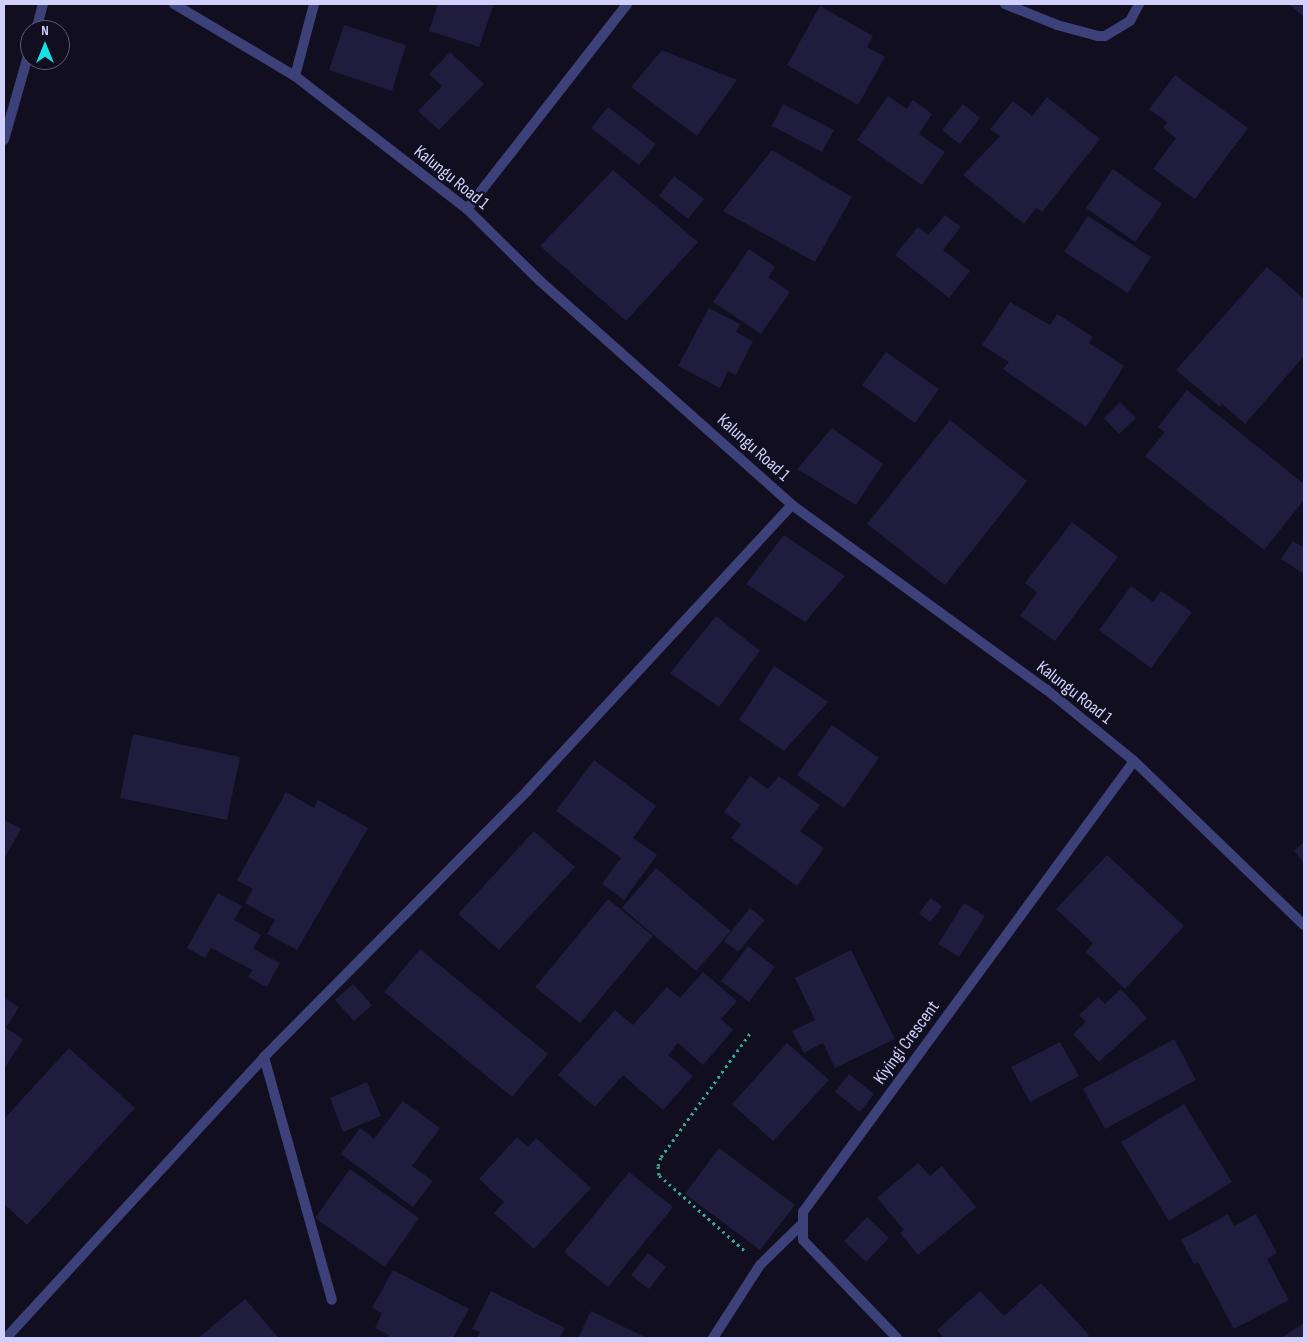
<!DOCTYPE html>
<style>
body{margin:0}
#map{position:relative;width:1308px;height:1342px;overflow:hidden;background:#100e1f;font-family:"Sofia Sans Condensed",sans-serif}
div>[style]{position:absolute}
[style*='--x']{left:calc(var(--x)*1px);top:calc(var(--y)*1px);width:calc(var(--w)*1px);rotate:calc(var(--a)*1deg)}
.building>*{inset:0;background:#201c3e}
.path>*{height:3px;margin-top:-1.5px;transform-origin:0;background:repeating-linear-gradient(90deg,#38a796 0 2.5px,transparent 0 6.5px)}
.service>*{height:10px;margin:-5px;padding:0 5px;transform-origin:5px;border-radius:5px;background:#3d417a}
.minor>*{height:10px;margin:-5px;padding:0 5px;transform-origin:5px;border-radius:5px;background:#3d417a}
span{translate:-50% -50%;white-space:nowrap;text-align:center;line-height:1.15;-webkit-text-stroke:4.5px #100e1f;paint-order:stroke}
.street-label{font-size:18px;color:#d1d0fb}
.frame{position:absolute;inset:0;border:5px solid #d1d0fb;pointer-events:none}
.north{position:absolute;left:20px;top:20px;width:50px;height:50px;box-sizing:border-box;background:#100e1f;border:1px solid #5d5c77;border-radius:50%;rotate:0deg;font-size:14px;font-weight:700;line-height:20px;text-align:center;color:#d1d0fb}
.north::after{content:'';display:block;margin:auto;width:18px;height:22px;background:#14e2e4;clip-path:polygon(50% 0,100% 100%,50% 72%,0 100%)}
</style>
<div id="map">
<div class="building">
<div style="clip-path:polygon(438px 4px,494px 4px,479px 47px,429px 31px)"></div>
<div style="clip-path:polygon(1289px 4px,1304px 4px,1304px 17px)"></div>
<div style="clip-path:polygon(820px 6px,873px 36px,867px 47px,885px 57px,858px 105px,787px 65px)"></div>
<div style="clip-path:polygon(344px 25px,406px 45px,392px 91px,329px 70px)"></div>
<div style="clip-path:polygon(662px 50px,737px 80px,697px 136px,631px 87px)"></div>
<div style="clip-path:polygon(450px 52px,484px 84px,439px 130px,418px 111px,442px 86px,429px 74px)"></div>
<div style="clip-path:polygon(1175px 75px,1248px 128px,1195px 199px,1153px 169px,1176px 138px,1163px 128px,1167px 122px,1149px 109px)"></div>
<div style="clip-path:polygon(888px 96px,907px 109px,913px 100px,932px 114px,919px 134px,945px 152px,922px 185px,857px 140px)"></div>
<div style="clip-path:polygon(1047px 97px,1100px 139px,1042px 212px,1036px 208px,1024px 224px,963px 175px,1000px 136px,990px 129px,1013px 101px,1032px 116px)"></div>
<div style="clip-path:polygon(783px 104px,834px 130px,822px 152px,772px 126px)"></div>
<div style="clip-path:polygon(963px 104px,980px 118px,960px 144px,942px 130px)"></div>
<div style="clip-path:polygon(608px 107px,656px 144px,639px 165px,591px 128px)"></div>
<div style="clip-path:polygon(772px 150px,852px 197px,815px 262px,723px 211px)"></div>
<div style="clip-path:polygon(1113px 169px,1162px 204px,1135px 242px,1086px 208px)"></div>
<div style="clip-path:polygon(613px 170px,698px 242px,626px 321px,540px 246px)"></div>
<div style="clip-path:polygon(674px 176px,704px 199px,688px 219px,659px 196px)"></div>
<div style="clip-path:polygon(945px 215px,961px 227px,943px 250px,970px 271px,949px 298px,895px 255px,918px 227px,928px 235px)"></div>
<div style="clip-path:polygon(1088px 216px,1151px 257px,1128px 293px,1064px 252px)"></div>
<div style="clip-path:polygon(749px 249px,775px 267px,768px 277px,790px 292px,761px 334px,713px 302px)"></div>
<div style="clip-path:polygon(1267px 267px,1304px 299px,1304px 356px,1245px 424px,1222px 404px,1220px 407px,1176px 370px)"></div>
<div style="clip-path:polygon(1010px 302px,1050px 325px,1057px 314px,1093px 337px,1089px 343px,1124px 366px,1086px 427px,1003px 369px,1009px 362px,982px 345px)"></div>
<div style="clip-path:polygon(709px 308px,740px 324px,736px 332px,753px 341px,736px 375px,728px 371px,720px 388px,678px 366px)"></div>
<div style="clip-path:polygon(886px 352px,939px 389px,915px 423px,862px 385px)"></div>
<div style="clip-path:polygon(1187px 390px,1304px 484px,1304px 500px,1264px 550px,1145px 456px,1165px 432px,1158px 427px)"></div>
<div style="clip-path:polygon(1120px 402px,1136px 418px,1119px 434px,1104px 418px)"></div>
<div style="clip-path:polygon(950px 420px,1027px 481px,945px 585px,867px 524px)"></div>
<div style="clip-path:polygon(832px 428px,883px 464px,856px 505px,797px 469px)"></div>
<div style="clip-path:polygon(1072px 522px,1118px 557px,1055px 641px,1020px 616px,1037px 592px,1025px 583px)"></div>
<div style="clip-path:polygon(784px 535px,845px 576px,805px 622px,746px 584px)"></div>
<div style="clip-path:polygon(1293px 541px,1304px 548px,1304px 574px,1281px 559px)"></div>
<div style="clip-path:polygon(1131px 586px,1153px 602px,1161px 591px,1192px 612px,1151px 668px,1099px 630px)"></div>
<div style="clip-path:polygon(716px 616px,760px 651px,719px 707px,670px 673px)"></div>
<div style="clip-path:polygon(774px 666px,828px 702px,784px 751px,739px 720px)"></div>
<div style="clip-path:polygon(832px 725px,879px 758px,844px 808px,797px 775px)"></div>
<div style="clip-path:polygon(133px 734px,240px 757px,227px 820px,120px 798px)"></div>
<div style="clip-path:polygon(594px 760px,656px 806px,633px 838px,657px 855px,624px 900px,602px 884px,621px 858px,556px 811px)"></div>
<div style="clip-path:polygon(750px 776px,768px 789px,779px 776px,820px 805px,800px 831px,824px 848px,797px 886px,731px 838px,741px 824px,724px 812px)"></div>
<div style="clip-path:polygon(286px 792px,314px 808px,318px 800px,368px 828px,297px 950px,267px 934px,275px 920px,245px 903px,253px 889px,237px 880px)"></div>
<div style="clip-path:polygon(4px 820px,21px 829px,4px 859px)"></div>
<div style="clip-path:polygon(534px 831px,575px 867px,499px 950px,458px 914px)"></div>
<div style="clip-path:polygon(1304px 842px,1304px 863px,1294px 851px)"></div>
<div style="clip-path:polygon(1107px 855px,1184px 926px,1125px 989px,1086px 952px,1093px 943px,1056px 909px)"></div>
<div style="clip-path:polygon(656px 868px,731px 931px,696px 971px,622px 908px)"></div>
<div style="clip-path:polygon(218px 893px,242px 906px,234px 920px,261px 935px,253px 949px,280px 963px,267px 987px,248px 977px,252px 970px,211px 948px,205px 958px,187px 948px)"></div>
<div style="clip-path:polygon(931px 898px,942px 907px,930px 922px,919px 913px)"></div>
<div style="clip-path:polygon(608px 899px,653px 936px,580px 1023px,535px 987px)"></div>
<div style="clip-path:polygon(964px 903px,985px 916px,959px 957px,938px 944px)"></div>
<div style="clip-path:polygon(750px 908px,765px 920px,738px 952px,724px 941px)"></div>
<div style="clip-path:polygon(748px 946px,775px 967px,749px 1002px,721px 981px)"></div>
<div style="clip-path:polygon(420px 949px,548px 1054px,512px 1097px,384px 992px)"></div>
<div style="clip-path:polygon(851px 950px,895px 1039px,835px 1068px,823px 1043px,804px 1053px,792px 1031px,815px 1020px,795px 978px)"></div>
<div style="clip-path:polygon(703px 972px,737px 1001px,721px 1019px,733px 1030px,703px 1065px,678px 1043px,668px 1055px,693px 1076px,663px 1110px,623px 1075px,595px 1107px,558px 1075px,615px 1010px,633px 1025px,667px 987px,680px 998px)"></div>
<div style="clip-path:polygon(353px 984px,372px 1005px,354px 1021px,335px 1000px)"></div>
<div style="clip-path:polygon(1121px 989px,1147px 1018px,1099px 1062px,1073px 1034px,1086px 1022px,1079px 1015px,1098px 997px,1105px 1004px)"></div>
<div style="clip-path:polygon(4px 998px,19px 1007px,6px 1028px,23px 1039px,4px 1069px)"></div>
<div style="clip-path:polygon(1174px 1039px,1196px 1080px,1105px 1129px,1083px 1089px)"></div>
<div style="clip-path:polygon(1060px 1042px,1079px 1076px,1030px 1102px,1011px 1067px)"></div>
<div style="clip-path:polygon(787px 1043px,829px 1080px,773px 1141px,732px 1104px)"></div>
<div style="clip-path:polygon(69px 1048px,135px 1108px,27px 1225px,4px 1204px,4px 1119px)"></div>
<div style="clip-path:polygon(849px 1074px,874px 1094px,860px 1112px,835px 1092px)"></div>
<div style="clip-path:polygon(367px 1082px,381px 1116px,343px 1132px,330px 1098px)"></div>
<div style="clip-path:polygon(403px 1101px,440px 1128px,412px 1166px,433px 1181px,413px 1207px,341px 1154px,360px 1128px,374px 1139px)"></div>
<div style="clip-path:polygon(1184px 1104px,1232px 1182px,1169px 1221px,1121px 1142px)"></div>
<div style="clip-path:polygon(517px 1137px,528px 1147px,536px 1138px,591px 1188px,534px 1249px,494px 1213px,504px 1202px,479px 1179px)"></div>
<div style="clip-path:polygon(719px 1148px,795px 1205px,760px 1250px,685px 1194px)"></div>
<div style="clip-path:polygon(918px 1163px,930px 1176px,942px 1166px,976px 1207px,918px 1255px,900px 1233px,904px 1230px,877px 1198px)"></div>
<div style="clip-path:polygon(350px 1169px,419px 1218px,385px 1267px,315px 1218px)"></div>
<div style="clip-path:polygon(629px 1172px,673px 1207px,608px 1287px,564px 1252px)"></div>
<div style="clip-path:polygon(1228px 1214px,1234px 1226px,1256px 1214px,1277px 1253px,1267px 1259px,1289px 1300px,1234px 1329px,1198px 1262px,1194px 1264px,1181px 1240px)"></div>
<div style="clip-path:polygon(867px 1217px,889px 1238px,866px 1262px,844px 1241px)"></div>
<div style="clip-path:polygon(648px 1253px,666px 1267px,649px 1289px,631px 1275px)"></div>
<div style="clip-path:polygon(393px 1270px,469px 1309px,453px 1338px,387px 1338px,389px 1335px,375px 1328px,382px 1313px,372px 1308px)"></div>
<div style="clip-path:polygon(1041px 1283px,1089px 1335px,1086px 1338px,944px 1338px,937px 1330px,980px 1291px,1004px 1316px)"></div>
<div style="clip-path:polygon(491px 1291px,565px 1328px,560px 1338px,477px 1338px,480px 1332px,472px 1329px)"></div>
<div style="clip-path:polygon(245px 1299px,279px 1338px,198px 1338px)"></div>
<div style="clip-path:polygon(591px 1311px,647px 1338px,578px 1338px)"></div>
<div style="clip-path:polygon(1304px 1323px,1304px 1338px,1281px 1338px)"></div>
</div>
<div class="path">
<div style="--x:744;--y:1250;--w:113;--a:-138.6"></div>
<div style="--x:659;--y:1175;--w:9;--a:-96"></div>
<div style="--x:658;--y:1166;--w:9;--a:-72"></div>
<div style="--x:661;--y:1157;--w:153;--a:-54.3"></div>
</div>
<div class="service">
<div style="--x:713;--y:1338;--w:87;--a:-57.2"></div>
<div style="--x:760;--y:1265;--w:57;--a:-44.3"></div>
</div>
<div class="minor">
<div style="--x:174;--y:4;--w:141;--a:30.8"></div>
<div style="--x:295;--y:76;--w:217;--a:37.7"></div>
<div style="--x:467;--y:209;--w:103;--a:44.6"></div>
<div style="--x:540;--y:281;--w:337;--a:41.6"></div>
<div style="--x:792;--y:505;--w:315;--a:36"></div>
<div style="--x:1047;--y:690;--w:112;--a:39.2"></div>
<div style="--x:1134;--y:761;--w:236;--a:44"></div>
<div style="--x:1005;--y:4;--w:56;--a:22"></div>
<div style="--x:1057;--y:25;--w:42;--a:15"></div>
<div style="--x:1098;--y:36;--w:7;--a:0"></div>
<div style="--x:1105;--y:36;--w:29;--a:-31"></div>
<div style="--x:1130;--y:21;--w:19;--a:-62"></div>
<div style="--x:36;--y:30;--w:27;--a:-75"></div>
<div style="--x:295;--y:76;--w:74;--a:-75.2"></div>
<div style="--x:4;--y:140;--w:95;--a:-74.1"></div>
<div style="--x:467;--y:209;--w:260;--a:-52"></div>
<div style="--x:264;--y:1057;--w:252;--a:74.4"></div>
<div style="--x:6;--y:1338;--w:381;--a:-47.4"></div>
<div style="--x:264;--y:1057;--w:374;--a:-45.3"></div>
<div style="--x:527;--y:791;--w:390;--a:-47.2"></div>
<div style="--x:897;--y:1338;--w:136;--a:-133.8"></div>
<div style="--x:803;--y:1240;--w:28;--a:-90"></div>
<div style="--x:803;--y:1212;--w:559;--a:-53.72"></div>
</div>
<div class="street-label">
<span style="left:451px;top:178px;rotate:39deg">Kalungu Road 1</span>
<span style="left:753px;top:448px;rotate:42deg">Kalungu Road 1</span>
<span style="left:1074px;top:693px;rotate:38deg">Kalungu Road 1</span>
<span style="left:907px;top:1043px;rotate:-54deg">Kiyingi Crescent</span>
</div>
<div class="frame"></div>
<div class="north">N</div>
</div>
